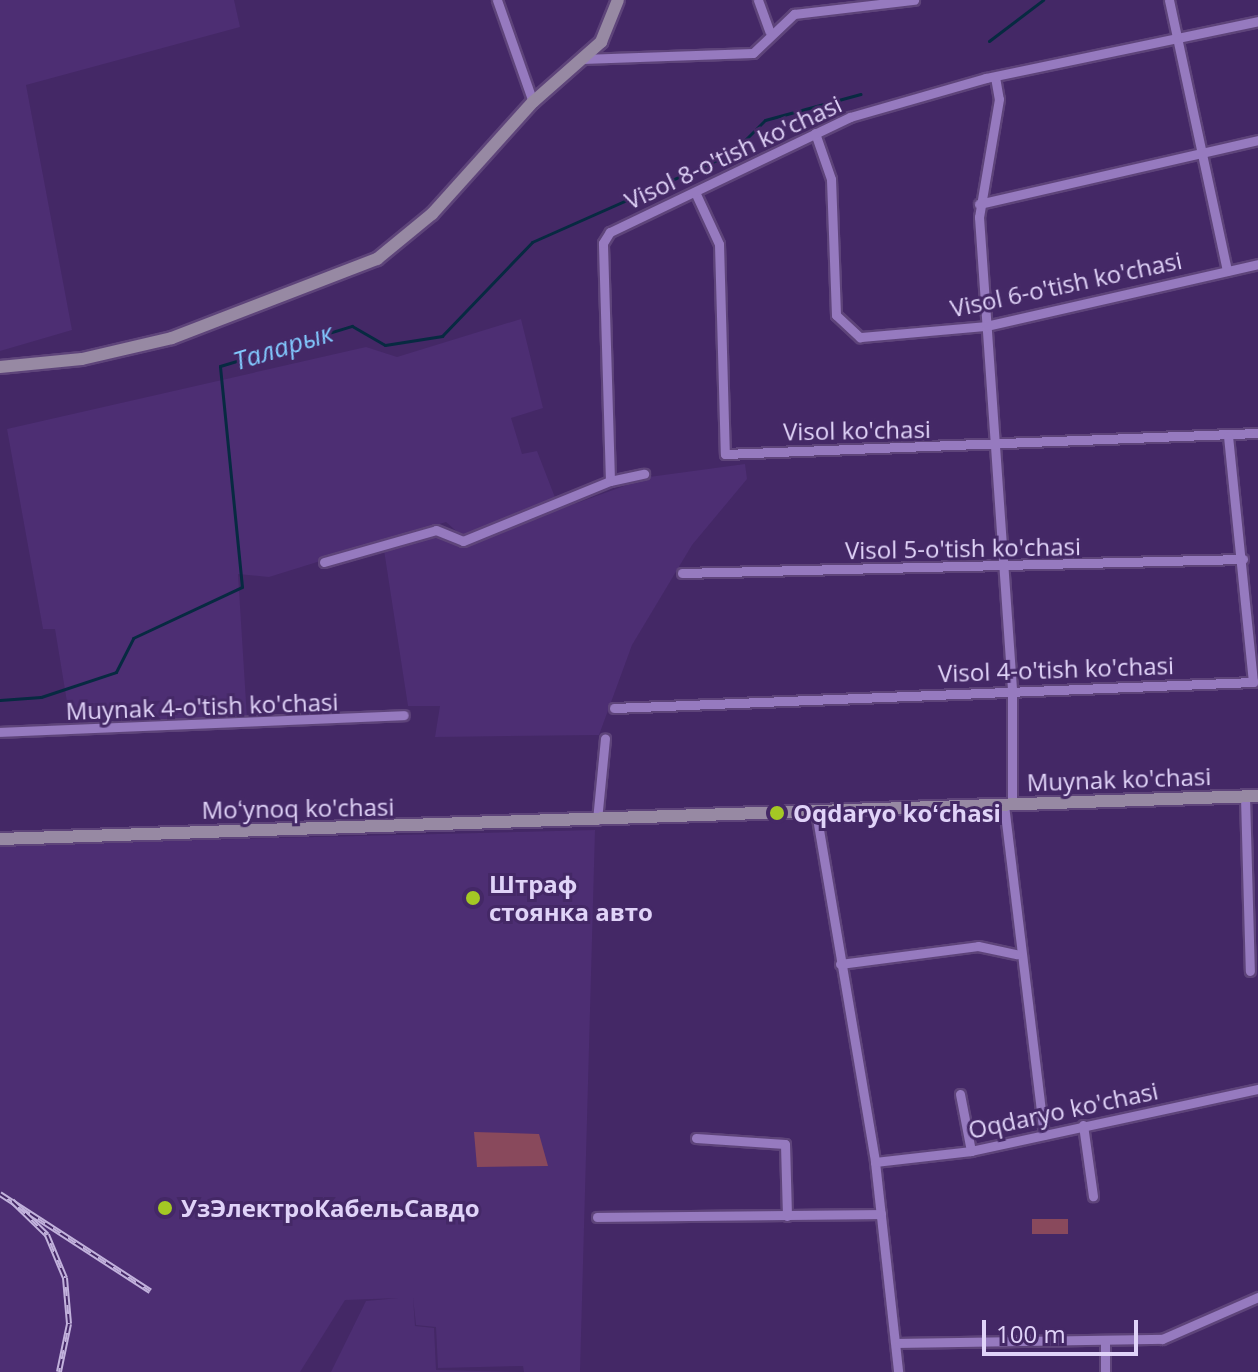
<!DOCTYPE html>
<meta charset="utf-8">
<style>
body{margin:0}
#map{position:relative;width:1258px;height:1372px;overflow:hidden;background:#442866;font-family:"Open Sans",sans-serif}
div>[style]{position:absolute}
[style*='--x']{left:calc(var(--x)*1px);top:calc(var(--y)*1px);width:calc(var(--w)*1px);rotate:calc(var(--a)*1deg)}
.built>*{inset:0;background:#4d2e73}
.green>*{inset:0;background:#89495c}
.stream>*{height:3px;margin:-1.5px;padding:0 1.5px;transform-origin:1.5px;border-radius:1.5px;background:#072a41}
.roads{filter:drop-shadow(2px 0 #5e447a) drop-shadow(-2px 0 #5e447a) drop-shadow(0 2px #5e447a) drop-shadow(0 -2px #5e447a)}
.street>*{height:9px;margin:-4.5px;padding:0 4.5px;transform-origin:4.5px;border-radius:4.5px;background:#967abf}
.secondary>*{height:12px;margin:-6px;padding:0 6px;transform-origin:6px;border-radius:6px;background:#9789a3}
.rail>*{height:6px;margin-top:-3px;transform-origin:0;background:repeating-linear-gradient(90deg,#442866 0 9px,#c2b2dc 0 18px);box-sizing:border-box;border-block:2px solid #c2b2dc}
.dots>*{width:22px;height:22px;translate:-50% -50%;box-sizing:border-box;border:4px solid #442866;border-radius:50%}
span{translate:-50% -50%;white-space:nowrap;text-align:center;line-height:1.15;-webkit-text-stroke:6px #442866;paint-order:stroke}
.street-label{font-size:24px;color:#e0d3f8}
.poi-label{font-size:24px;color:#e0d3f8;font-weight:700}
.left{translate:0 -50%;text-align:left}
.water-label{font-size:26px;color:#82c9fe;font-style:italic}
.scale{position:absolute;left:982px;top:1320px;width:156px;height:36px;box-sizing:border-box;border:4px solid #e0d3f8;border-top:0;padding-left:10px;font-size:24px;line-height:28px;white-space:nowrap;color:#e0d3f8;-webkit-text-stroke:6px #442866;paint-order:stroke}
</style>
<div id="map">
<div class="built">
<div style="clip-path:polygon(0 0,234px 0,240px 27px,26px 85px,72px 330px,0 351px)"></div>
<div style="clip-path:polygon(521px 319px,543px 408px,511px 418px,522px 454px,537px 451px,556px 500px,462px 536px,446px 522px,269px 577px,238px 574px,247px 718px,70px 720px,55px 629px,43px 629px,7px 429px,366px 347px,397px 357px)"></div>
<div style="clip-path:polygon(745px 464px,747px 479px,692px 545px,632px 645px,599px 735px,435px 737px,440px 706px,408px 706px,384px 550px,438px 535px,458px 546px,649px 477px)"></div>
<div style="clip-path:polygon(595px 830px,580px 1372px,524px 1372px,523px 1366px,438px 1368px,436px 1327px,416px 1325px,413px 1297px,415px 1326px,434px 1328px,436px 1370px,523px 1372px,331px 1372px,366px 1301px,399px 1298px,345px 1300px,300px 1372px,0 1372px,0 845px)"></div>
</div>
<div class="green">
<div style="clip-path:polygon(474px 1132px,539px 1134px,548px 1166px,477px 1167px)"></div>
<div style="clip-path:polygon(1032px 1219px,1068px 1219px,1068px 1234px,1032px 1234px)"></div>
</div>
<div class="stream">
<div style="--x:989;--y:41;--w:68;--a:-37.2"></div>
<div style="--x:0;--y:700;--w:41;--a:-4.2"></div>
<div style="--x:41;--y:697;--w:79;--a:-18.4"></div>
<div style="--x:116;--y:672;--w:38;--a:-63"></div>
<div style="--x:133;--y:638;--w:120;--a:-25.1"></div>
<div style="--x:242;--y:587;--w:222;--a:-95.7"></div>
<div style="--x:220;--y:366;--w:138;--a:-16.9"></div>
<div style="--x:352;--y:326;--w:38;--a:30"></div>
<div style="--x:385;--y:345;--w:58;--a:-9"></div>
<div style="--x:442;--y:336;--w:130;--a:-46.2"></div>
<div style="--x:532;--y:242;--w:218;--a:-23.9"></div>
<div style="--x:731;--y:154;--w:48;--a:-45"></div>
<div style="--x:765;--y:120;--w:99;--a:-15.2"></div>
</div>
<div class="roads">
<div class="street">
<div style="--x:497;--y:0;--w:108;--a:70.6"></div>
<div style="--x:758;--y:0;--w:33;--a:70"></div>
<div style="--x:1169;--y:0;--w:277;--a:77.9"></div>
<div style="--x:582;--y:59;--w:171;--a:-2"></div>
<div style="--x:753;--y:53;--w:57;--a:-43.6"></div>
<div style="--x:794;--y:14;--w:121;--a:-6.7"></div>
<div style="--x:995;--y:77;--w:22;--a:80"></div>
<div style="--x:999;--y:99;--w:120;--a:99.6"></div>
<div style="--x:979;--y:217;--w:474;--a:86"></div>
<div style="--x:1012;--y:690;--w:115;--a:90"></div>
<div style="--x:815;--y:133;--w:49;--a:70.8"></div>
<div style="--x:831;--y:179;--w:136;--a:87.9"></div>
<div style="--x:836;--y:315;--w:33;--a:43"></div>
<div style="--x:860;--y:337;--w:126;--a:-5"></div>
<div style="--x:986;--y:326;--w:279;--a:-12.8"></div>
<div style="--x:695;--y:192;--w:57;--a:65.2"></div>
<div style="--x:719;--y:244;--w:210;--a:88.4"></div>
<div style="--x:725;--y:454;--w:533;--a:-2.26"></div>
<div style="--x:979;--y:204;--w:286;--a:-12.9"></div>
<div style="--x:610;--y:481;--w:238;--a:-91.7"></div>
<div style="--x:603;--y:243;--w:13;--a:-58"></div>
<div style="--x:610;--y:232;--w:266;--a:-25.6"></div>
<div style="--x:850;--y:117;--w:141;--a:-16"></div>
<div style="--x:986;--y:78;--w:278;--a:-11.8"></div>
<div style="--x:324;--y:562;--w:116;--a:-15.9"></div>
<div style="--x:436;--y:530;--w:29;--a:22"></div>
<div style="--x:463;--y:541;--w:159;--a:-22.2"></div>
<div style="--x:610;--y:481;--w:35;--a:-12"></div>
<div style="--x:682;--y:573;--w:561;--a:-1.43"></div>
<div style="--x:614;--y:708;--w:640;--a:-2.33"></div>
<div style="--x:1253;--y:682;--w:247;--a:-95.8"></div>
<div style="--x:0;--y:732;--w:404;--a:-2.4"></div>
<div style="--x:1245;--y:797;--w:174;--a:88.4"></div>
<div style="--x:1004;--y:805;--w:332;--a:83.1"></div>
<div style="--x:816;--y:812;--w:355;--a:80.4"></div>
<div style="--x:875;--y:1162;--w:211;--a:83.7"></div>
<div style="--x:597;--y:820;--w:82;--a:-84.4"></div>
<div style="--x:840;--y:964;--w:139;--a:-7.4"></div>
<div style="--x:978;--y:946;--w:40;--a:12"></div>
<div style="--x:960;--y:1094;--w:58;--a:79.1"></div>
<div style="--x:1083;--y:1125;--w:72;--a:82"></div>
<div style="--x:696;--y:1138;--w:89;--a:3.9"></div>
<div style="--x:785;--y:1144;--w:72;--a:88.4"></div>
<div style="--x:875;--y:1162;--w:97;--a:-6.5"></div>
<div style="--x:971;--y:1151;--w:294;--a:-12.2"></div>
<div style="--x:597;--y:1217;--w:284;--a:-0.6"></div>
<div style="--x:1105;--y:1341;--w:31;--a:90"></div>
<div style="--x:899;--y:1343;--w:263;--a:-0.9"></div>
<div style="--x:1162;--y:1339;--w:105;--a:-23.6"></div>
</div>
<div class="secondary">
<div style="--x:0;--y:367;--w:82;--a:-5.6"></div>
<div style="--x:82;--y:359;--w:92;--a:-13.1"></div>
<div style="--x:172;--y:338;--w:220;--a:-21.1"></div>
<div style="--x:377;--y:259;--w:71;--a:-39.3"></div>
<div style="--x:432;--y:214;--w:151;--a:-48"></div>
<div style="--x:533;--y:102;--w:91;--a:-41.4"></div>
<div style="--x:601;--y:42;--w:45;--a:-68"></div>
<div style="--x:0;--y:839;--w:1259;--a:-1.96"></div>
</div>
</div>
<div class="rail">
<div style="--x:0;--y:1194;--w:179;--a:32.9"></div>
<div style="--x:12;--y:1201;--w:49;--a:44.2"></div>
<div style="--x:47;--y:1235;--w:47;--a:67.3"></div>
<div style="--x:65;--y:1278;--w:46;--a:85"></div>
<div style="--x:69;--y:1324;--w:49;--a:101.8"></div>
</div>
<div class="dots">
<div style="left:777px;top:813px;background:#a4c824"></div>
<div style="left:473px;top:898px;background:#a4c824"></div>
<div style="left:165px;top:1208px;background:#a4c824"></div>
</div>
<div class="street-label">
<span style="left:733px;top:152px;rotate:-25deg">Visol 8-o'tish ko'chasi</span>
<span style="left:1066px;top:284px;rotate:-12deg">Visol 6-o'tish ko'chasi</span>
<span style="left:857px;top:430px;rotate:-1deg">Visol ko'chasi</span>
<span style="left:963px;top:548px;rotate:-1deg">Visol 5-o'tish ko'chasi</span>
<span style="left:1056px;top:669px;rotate:-2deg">Visol 4-o'tish ko'chasi</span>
<span style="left:202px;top:706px;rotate:-2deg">Muynak 4-o'tish ko'chasi</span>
<span style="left:1119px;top:779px;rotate:-2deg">Muynak ko'chasi</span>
<span style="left:298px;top:808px;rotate:-1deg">Moʻynoq ko'chasi</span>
<span style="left:1063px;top:1110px;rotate:-12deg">Oqdaryo ko'chasi</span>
</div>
<div class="poi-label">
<span class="left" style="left:793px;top:813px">Oqdaryo koʻchasi</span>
<span class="left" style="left:489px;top:898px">Штраф<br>стоянка авто</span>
<span class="left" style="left:181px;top:1208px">УзЭлектроКабельСавдо</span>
</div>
<div class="water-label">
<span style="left:283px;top:347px;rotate:-17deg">Таларык</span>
</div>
<div class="scale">100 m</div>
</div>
